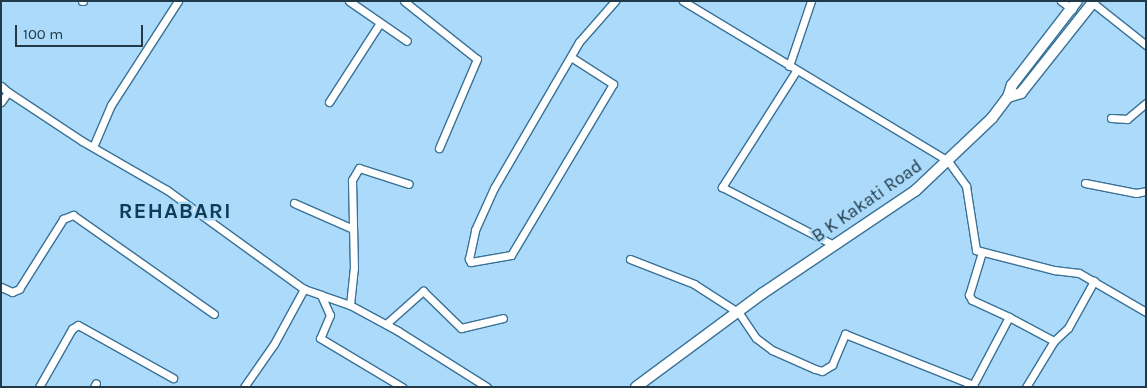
<!DOCTYPE html>
<style>
body{margin:0}
#map{position:relative;width:1147px;height:388px;overflow:hidden;background:#abdafa;font-family:Karla,sans-serif}
div>[style]{position:absolute}
[style*='--x']{left:calc(var(--x)*1px);top:calc(var(--y)*1px);width:calc(var(--w)*1px);rotate:calc(var(--a)*1deg)}
.roads{filter:drop-shadow(1px 0 #397196) drop-shadow(-1px 0 #397196) drop-shadow(0 1px #397196) drop-shadow(0 -1px #397196)}
.street>*{height:7px;margin:-3.5px;padding:0 3.5px;transform-origin:3.5px;border-radius:3.5px;background:#fff}
.secondary>*{height:10px;margin:-5px;padding:0 5px;transform-origin:5px;border-radius:5px;background:#fff}
span{translate:-50% -50%;white-space:nowrap;text-align:center;line-height:1.15;-webkit-text-stroke:5px #abdafa;paint-order:stroke}
.street-label{font-size:18px;color:#213949}
.district-label{font-size:22px;color:#0e3b55;font-weight:700;letter-spacing:1px}
.frame{position:absolute;inset:0;border:2px solid #213949;pointer-events:none}
.scale{position:absolute;left:15px;top:25px;width:128px;height:22px;box-sizing:border-box;border:2px solid #213949;border-top:0;padding-left:6px;font-size:15px;line-height:18px;white-space:nowrap;color:#213949;-webkit-text-stroke:4px #abdafa;paint-order:stroke}
</style>
<div id="map">
<div class="roads">
<div class="street">
<div style="--x:82;--y:1;--w:1;--a:0"></div>
<div style="--x:349;--y:1;--w:70;--a:34.6"></div>
<div style="--x:404;--y:1;--w:93;--a:38.5"></div>
<div style="--x:477;--y:59;--w:97;--a:113.1"></div>
<div style="--x:683;--y:1;--w:310;--a:31.1"></div>
<div style="--x:948;--y:161;--w:31;--a:54"></div>
<div style="--x:966;--y:186;--w:65;--a:81.1"></div>
<div style="--x:976;--y:250;--w:81;--a:14.4"></div>
<div style="--x:1054;--y:270;--w:25;--a:7"></div>
<div style="--x:1079;--y:273;--w:78;--a:30.2"></div>
<div style="--x:1061;--y:1;--w:14;--a:36"></div>
<div style="--x:1093;--y:3;--w:68;--a:38.4"></div>
<div style="--x:571;--y:57;--w:50;--a:32.7"></div>
<div style="--x:613;--y:84;--w:199;--a:120.8"></div>
<div style="--x:511;--y:255;--w:41;--a:170.1"></div>
<div style="--x:471;--y:262;--w:4;--a:-124"></div>
<div style="--x:469;--y:259;--w:30;--a:-78"></div>
<div style="--x:475;--y:230;--w:46;--a:-65.7"></div>
<div style="--x:494;--y:188;--w:169;--a:-59.8"></div>
<div style="--x:579;--y:42;--w:55;--a:-48.7"></div>
<div style="--x:789;--y:66;--w:69;--a:-71.3"></div>
<div style="--x:796;--y:71;--w:138;--a:122.5"></div>
<div style="--x:722;--y:187;--w:126;--a:27.4"></div>
<div style="--x:1;--y:86;--w:9;--a:41"></div>
<div style="--x:1;--y:102;--w:12;--a:-55"></div>
<div style="--x:8;--y:92;--w:89;--a:33.5"></div>
<div style="--x:82;--y:141;--w:98;--a:30"></div>
<div style="--x:167;--y:190;--w:169;--a:35.9"></div>
<div style="--x:304;--y:289;--w:18;--a:19"></div>
<div style="--x:321;--y:295;--w:22;--a:66"></div>
<div style="--x:330;--y:315;--w:25;--a:113"></div>
<div style="--x:320;--y:338;--w:96;--a:30.9"></div>
<div style="--x:329;--y:102;--w:94;--a:-57.2"></div>
<div style="--x:1111;--y:118;--w:16;--a:4"></div>
<div style="--x:1127;--y:119;--w:25;--a:-40"></div>
<div style="--x:93;--y:147;--w:46;--a:-66.8"></div>
<div style="--x:111;--y:105;--w:124;--a:-57.2"></div>
<div style="--x:1085;--y:183;--w:52;--a:11.1"></div>
<div style="--x:1136;--y:193;--w:10;--a:-11"></div>
<div style="--x:294;--y:203;--w:64;--a:23.8"></div>
<div style="--x:630;--y:259;--w:69;--a:21.3"></div>
<div style="--x:694;--y:284;--w:54;--a:32.8"></div>
<div style="--x:739;--y:313;--w:30;--a:56"></div>
<div style="--x:756;--y:338;--w:20;--a:37"></div>
<div style="--x:772;--y:350;--w:47;--a:23.8"></div>
<div style="--x:815;--y:369;--w:7;--a:16"></div>
<div style="--x:822;--y:371;--w:12;--a:-31"></div>
<div style="--x:832;--y:365;--w:34;--a:-67"></div>
<div style="--x:845;--y:334;--w:138;--a:21.7"></div>
<div style="--x:973;--y:385;--w:77;--a:-62.1"></div>
<div style="--x:1009;--y:317;--w:41;--a:-155.3"></div>
<div style="--x:972;--y:300;--w:6;--a:-121"></div>
<div style="--x:969;--y:295;--w:45;--a:-73.2"></div>
<div style="--x:1;--y:287;--w:12;--a:24"></div>
<div style="--x:12;--y:292;--w:8;--a:-23"></div>
<div style="--x:19;--y:289;--w:83;--a:-57.8"></div>
<div style="--x:63;--y:219;--w:11;--a:-22"></div>
<div style="--x:73;--y:215;--w:172;--a:35.1"></div>
<div style="--x:321;--y:295;--w:31;--a:19"></div>
<div style="--x:350;--y:305;--w:55;--a:28.4"></div>
<div style="--x:398;--y:331;--w:105;--a:32.2"></div>
<div style="--x:350;--y:305;--w:37;--a:-84"></div>
<div style="--x:354;--y:268;--w:88;--a:-91.3"></div>
<div style="--x:352;--y:180;--w:14;--a:-60"></div>
<div style="--x:359;--y:168;--w:52;--a:17.7"></div>
<div style="--x:1009;--y:317;--w:51;--a:28.1"></div>
<div style="--x:1054;--y:341;--w:19;--a:-43"></div>
<div style="--x:1068;--y:328;--w:54;--a:-61"></div>
<div style="--x:386;--y:324;--w:50;--a:-41.7"></div>
<div style="--x:423;--y:291;--w:53;--a:44.2"></div>
<div style="--x:461;--y:328;--w:43;--a:-13.4"></div>
<div style="--x:39;--y:387;--w:67;--a:-60.4"></div>
<div style="--x:72;--y:329;--w:7;--a:-34"></div>
<div style="--x:78;--y:325;--w:109;--a:29.2"></div>
<div style="--x:94;--y:387;--w:4;--a:-63"></div>
<div style="--x:244;--y:387;--w:52;--a:-55.1"></div>
<div style="--x:274;--y:344;--w:63;--a:-61.4"></div>
<div style="--x:1026;--y:387;--w:54;--a:-58.7"></div>
</div>
<div class="secondary">
<div style="--x:1008;--y:97;--w:14;--a:-17"></div>
<div style="--x:1021;--y:93;--w:117;--a:-51.6"></div>
<div style="--x:636;--y:387;--w:158;--a:-36.5"></div>
<div style="--x:763;--y:293;--w:183;--a:-33.9"></div>
<div style="--x:915;--y:191;--w:106;--a:-43.5"></div>
<div style="--x:992;--y:118;--w:26;--a:-53"></div>
<div style="--x:1008;--y:97;--w:13;--a:-72"></div>
<div style="--x:1012;--y:85;--w:106;--a:-52.3"></div>
</div>
</div>
<div class="street-label">
<span style="left:867px;top:201px;rotate:-35deg">B K Kakati Road</span>
</div>
<div class="district-label">
<span style="left:175px;top:212px">REHABARI</span>
</div>
<div class="frame"></div>
<div class="scale">100 m</div>
</div>
